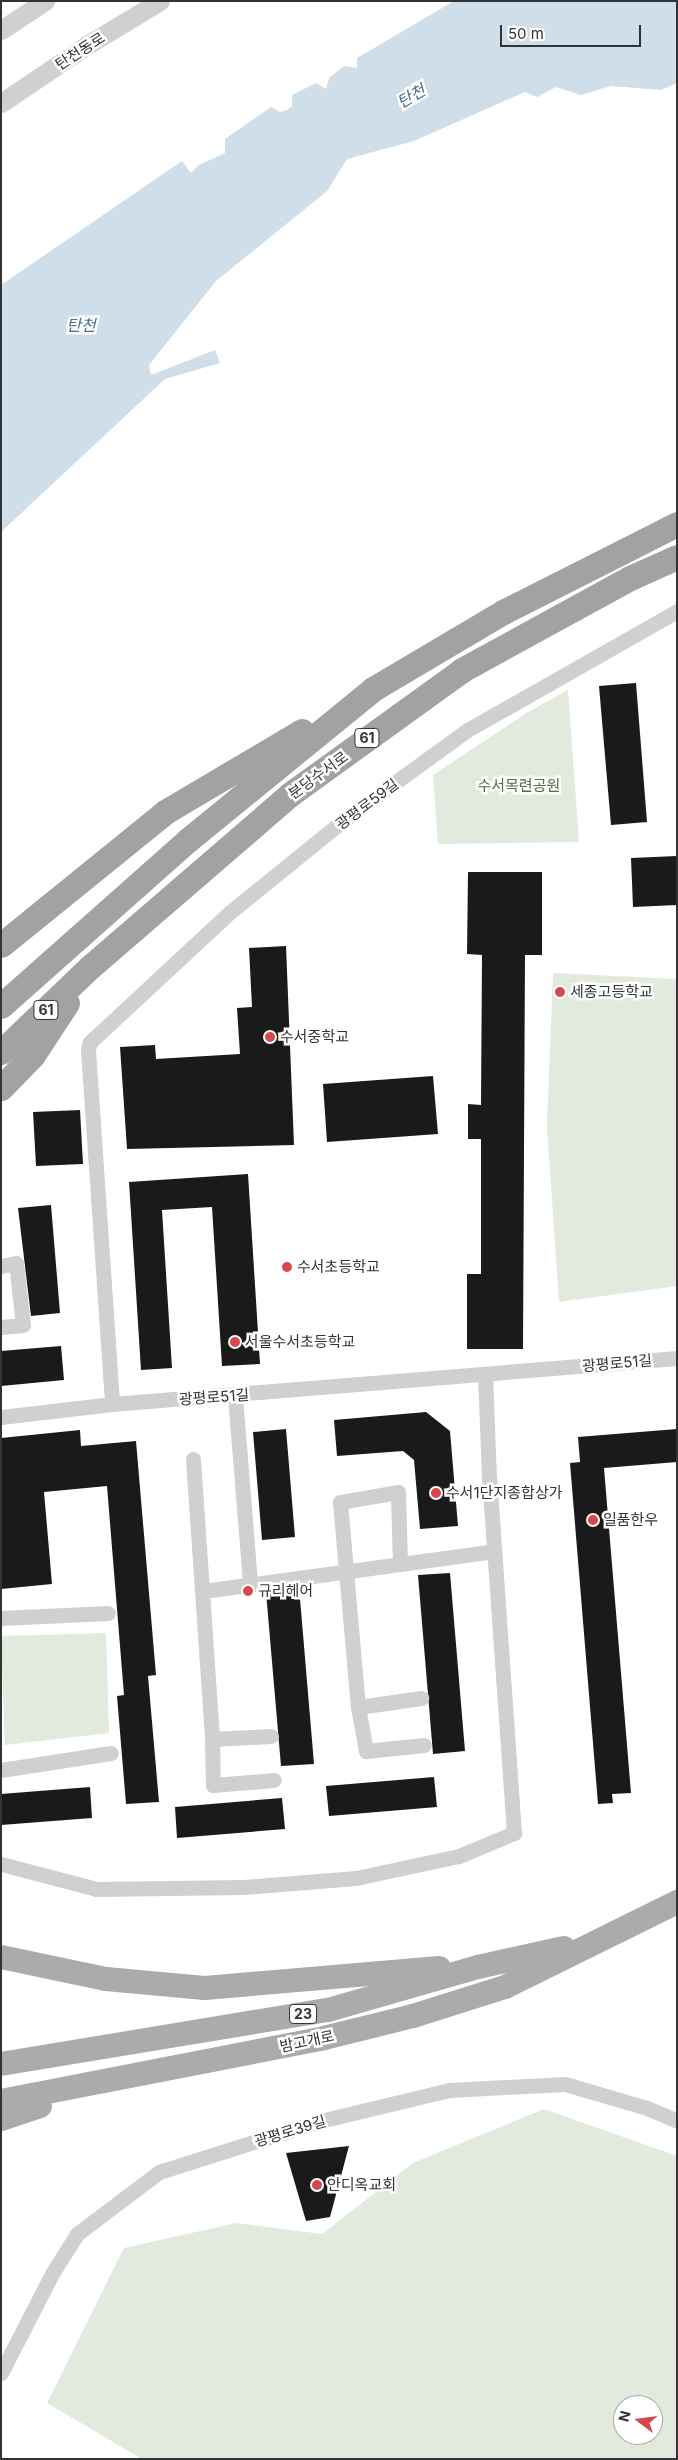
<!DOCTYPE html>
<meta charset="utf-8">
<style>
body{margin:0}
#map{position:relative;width:678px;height:2460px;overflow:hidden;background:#fff;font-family:Inter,"Noto Sans KR",sans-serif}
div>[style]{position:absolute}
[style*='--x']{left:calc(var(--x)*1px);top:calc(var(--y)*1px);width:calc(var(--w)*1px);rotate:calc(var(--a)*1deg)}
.green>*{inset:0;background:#e2e9dd}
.water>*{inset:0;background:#cfdee9}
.building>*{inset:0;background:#1a1a1a}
.minor>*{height:15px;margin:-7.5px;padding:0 7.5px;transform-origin:7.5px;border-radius:7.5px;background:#d0d0d0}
.tertiary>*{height:19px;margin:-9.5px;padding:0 9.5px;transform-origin:9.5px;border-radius:9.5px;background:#d0d0d0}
.primary>*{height:24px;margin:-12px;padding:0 12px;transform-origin:12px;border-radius:12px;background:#ababab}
.trunk>*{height:25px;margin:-12.5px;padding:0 12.5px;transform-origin:12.5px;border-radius:12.5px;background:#a2a2a2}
.dots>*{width:14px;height:14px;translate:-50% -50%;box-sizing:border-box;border:2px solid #fff;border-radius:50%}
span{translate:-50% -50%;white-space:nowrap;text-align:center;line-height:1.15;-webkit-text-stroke:5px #fff;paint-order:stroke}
.shield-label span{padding:1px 4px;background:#fff;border:1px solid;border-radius:4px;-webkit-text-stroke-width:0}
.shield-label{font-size:14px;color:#333;font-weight:700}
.street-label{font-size:15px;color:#333}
.park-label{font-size:15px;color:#546b43}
.poi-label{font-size:15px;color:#333}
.left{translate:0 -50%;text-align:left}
.water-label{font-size:16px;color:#476f8f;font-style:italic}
.frame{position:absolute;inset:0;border:2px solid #333;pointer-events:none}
.north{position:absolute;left:613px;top:2395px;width:50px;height:50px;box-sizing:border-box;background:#fff;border:1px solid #adadad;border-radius:50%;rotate:285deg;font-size:14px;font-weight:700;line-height:20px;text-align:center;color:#333}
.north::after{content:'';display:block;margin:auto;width:18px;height:22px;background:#d6484b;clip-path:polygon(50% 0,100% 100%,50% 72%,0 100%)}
.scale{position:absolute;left:500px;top:25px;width:141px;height:22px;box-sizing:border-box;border:2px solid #333;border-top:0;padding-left:6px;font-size:15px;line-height:18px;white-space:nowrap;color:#333;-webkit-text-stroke:4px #fff;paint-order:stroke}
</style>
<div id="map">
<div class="green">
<div style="clip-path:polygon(568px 690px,579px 842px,438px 844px,433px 775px,528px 712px)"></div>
<div style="clip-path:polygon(553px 973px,677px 979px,677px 1286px,559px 1302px,547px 1126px)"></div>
<div style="clip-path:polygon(106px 1633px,109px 1733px,5px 1745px,1px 1636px)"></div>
<div style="clip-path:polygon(evenodd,544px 2109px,677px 2156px,677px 2459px,142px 2459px,47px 2403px,124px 2248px,236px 2223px,322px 2234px,413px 2163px,544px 2109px,623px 2405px,653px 2405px,653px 2435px,623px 2435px,623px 2405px)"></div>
</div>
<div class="water">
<div style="clip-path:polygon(454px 1px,677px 1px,677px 83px,661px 90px,611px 86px,581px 95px,556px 87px,537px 97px,525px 92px,414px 141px,347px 159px,327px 191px,216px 281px,149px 365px,151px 375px,215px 350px,220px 363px,165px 379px,1px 532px,1px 285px,182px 161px,191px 173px,199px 165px,225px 153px,225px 139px,271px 107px,280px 112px,287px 110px,292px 106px,292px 95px,316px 83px,326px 89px,329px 78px,344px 66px,357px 68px,357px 58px)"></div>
</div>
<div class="building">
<div style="clip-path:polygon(636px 683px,647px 822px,611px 825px,599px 686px)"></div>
<div style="clip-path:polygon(677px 856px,677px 905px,633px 907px,631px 858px)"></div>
<div style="clip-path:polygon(468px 872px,542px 872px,542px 955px,525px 955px,523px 1349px,467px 1349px,467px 1274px,481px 1274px,481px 1139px,468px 1139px,468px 1104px,481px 1105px,482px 955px,467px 954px)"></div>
<div style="clip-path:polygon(286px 946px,294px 1145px,127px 1149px,120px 1047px,155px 1045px,156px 1059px,240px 1054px,237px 1008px,252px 1007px,249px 948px)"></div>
<div style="clip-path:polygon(433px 1076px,438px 1134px,327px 1142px,323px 1084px)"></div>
<div style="clip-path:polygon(80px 1110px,83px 1164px,36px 1166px,33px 1112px)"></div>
<div style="clip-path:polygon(248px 1174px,260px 1364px,222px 1366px,212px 1207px,162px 1210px,172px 1368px,141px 1370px,129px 1182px)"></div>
<div style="clip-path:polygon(51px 1205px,60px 1313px,31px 1316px,18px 1208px)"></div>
<div style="clip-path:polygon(61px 1346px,64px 1380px,1px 1386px,1px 1351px)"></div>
<div style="clip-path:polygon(426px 1412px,450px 1431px,458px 1526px,420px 1529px,414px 1460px,403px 1451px,337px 1456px,334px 1420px)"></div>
<div style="clip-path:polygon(286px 1429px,295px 1537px,262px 1540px,253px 1432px)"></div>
<div style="clip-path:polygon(677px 1429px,677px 1462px,604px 1468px,631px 1793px,612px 1794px,613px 1803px,598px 1804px,570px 1463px,580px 1462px,578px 1437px)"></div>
<div style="clip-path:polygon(80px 1430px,81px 1446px,136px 1441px,156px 1675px,148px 1676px,159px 1802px,126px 1804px,117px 1696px,124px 1695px,107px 1486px,44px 1492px,52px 1584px,1px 1589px,1px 1438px)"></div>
<div style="clip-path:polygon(450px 1573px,465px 1751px,433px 1754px,418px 1575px)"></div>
<div style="clip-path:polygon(299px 1587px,314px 1764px,281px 1766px,266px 1592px)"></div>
<div style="clip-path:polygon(434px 1777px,437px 1807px,329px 1816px,326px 1786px)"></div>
<div style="clip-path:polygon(90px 1787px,92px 1818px,1px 1825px,1px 1794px)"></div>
<div style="clip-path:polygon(282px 1798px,285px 1829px,177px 1838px,175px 1807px)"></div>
<div style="clip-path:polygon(349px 2146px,330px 2217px,306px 2221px,286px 2153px)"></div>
</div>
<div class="minor">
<div style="--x:677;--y:611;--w:243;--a:150.4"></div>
<div style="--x:466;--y:731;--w:150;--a:144"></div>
<div style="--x:345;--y:819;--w:149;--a:141"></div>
<div style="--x:229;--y:913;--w:190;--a:137.1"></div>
<div style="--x:90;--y:1042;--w:8;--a:104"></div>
<div style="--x:88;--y:1050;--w:355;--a:86.1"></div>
<div style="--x:112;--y:1404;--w:567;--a:-4.65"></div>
<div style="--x:1;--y:1266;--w:15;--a:-11"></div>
<div style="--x:16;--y:1263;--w:62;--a:83.6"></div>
<div style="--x:23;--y:1325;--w:22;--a:175"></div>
<div style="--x:235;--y:1396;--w:189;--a:85.4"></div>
<div style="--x:1;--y:1417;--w:112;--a:-6.7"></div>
<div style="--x:193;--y:1459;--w:281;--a:86.1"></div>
<div style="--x:212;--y:1739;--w:59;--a:-2.9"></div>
<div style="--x:400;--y:1564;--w:72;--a:-91.6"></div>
<div style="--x:398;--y:1492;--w:59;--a:170.2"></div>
<div style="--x:340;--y:1502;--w:206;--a:85"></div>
<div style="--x:358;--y:1707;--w:64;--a:-8.1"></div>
<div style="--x:203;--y:1591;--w:294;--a:-7.8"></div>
<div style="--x:1;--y:1618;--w:107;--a:-2.7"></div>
<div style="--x:358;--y:1707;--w:45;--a:79.7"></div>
<div style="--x:366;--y:1751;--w:58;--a:-5.9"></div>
<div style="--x:212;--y:1739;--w:46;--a:88.8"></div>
<div style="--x:213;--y:1785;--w:61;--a:-4.7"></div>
<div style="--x:1;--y:1770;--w:111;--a:-8.8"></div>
<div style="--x:1;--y:1864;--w:98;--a:14.7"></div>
<div style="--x:96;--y:1889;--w:147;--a:-0.8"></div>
<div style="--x:243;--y:1887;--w:113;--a:-4.6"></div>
<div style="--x:356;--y:1878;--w:105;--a:-12.1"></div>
<div style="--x:459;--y:1856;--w:60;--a:-22.7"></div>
<div style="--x:514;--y:1833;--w:356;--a:-94"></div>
<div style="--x:489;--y:1478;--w:104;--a:-92.2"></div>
<div style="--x:1;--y:2373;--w:114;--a:-62.8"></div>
<div style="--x:53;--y:2272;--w:45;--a:-57.7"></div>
<div style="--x:77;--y:2234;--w:103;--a:-37.1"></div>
<div style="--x:159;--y:2172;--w:169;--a:-17.6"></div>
<div style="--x:320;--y:2121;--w:133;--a:-13.5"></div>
<div style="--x:449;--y:2090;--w:116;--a:-3"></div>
<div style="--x:565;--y:2084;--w:85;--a:16.3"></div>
<div style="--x:647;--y:2108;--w:33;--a:23"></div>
</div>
<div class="tertiary">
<div style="--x:1;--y:30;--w:53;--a:-33.4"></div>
<div style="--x:1;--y:103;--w:104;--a:-34"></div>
<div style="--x:87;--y:45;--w:85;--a:-31.1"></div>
</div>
<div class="primary">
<div style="--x:1;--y:1957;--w:107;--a:11.8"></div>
<div style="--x:106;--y:1979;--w:99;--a:5.2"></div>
<div style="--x:205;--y:1988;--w:235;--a:-4.9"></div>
<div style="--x:1;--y:2064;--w:331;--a:-9.4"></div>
<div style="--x:328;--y:2010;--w:156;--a:-16"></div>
<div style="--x:478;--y:1967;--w:88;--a:-12.5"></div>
<div style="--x:1;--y:2101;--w:329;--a:-11"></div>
<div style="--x:324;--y:2038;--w:92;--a:-13.9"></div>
<div style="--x:413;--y:2016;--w:96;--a:-17.5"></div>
<div style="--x:505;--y:1987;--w:192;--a:-26.3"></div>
<div style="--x:1;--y:2119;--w:41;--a:-18.4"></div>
</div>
<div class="trunk">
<div style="--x:1;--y:945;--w:211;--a:-39"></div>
<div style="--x:165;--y:812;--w:159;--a:-30.6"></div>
<div style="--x:1;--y:1006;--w:250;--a:-41.6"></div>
<div style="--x:188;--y:840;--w:239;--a:-39.2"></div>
<div style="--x:373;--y:689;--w:153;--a:-30.6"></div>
<div style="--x:505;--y:611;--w:193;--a:-26.8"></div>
<div style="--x:1;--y:1052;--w:123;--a:-43.7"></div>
<div style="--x:90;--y:967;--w:263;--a:-40.8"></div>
<div style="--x:289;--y:795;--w:213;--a:-35.8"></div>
<div style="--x:462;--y:670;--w:192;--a:-28.7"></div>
<div style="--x:630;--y:578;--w:51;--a:-24.1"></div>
<div style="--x:1;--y:1088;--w:46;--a:-45.9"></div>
<div style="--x:33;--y:1055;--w:62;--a:-56.8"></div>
</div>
<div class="dots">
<div style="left:560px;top:992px;background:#d6484b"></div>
<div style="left:270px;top:1037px;background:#d6484b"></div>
<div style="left:287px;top:1267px;background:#d6484b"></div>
<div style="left:235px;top:1342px;background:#d6484b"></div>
<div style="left:436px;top:1493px;background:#d6484b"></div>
<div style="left:593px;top:1520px;background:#d6484b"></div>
<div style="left:248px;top:1591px;background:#d6484b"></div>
<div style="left:317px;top:2185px;background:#d6484b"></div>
</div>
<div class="shield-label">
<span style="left:367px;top:738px">61</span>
<span style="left:46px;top:1010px">61</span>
<span style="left:303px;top:2014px">23</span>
</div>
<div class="street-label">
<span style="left:80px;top:51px;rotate:-33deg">탄천동로</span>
<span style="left:318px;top:775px;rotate:-36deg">분당수서로</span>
<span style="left:367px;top:804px;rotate:-37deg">광평로59길</span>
<span style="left:617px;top:1363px;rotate:-5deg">광평로51길</span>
<span style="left:214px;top:1397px;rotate:-4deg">광평로51길</span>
<span style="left:307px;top:2041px;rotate:-12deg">밤고개로</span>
<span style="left:290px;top:2131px;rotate:-17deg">광평로39길</span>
</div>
<div class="park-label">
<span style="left:519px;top:786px">수서목련공원</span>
</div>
<div class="poi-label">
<span class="left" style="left:570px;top:992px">세종고등학교</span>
<span class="left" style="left:280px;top:1037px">수서중학교</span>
<span class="left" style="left:297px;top:1267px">수서초등학교</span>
<span class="left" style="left:245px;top:1342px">서울수서초등학교</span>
<span class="left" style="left:446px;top:1493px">수서1단지종합상가</span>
<span class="left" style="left:603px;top:1520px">일품한우</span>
<span class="left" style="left:258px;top:1591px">규리헤어</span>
<span class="left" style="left:327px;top:2185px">안디옥교회</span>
</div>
<div class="water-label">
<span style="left:411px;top:96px;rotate:-30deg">탄천</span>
<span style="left:81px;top:325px">탄천</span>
</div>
<div class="frame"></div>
<div class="north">N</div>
<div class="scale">50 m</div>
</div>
